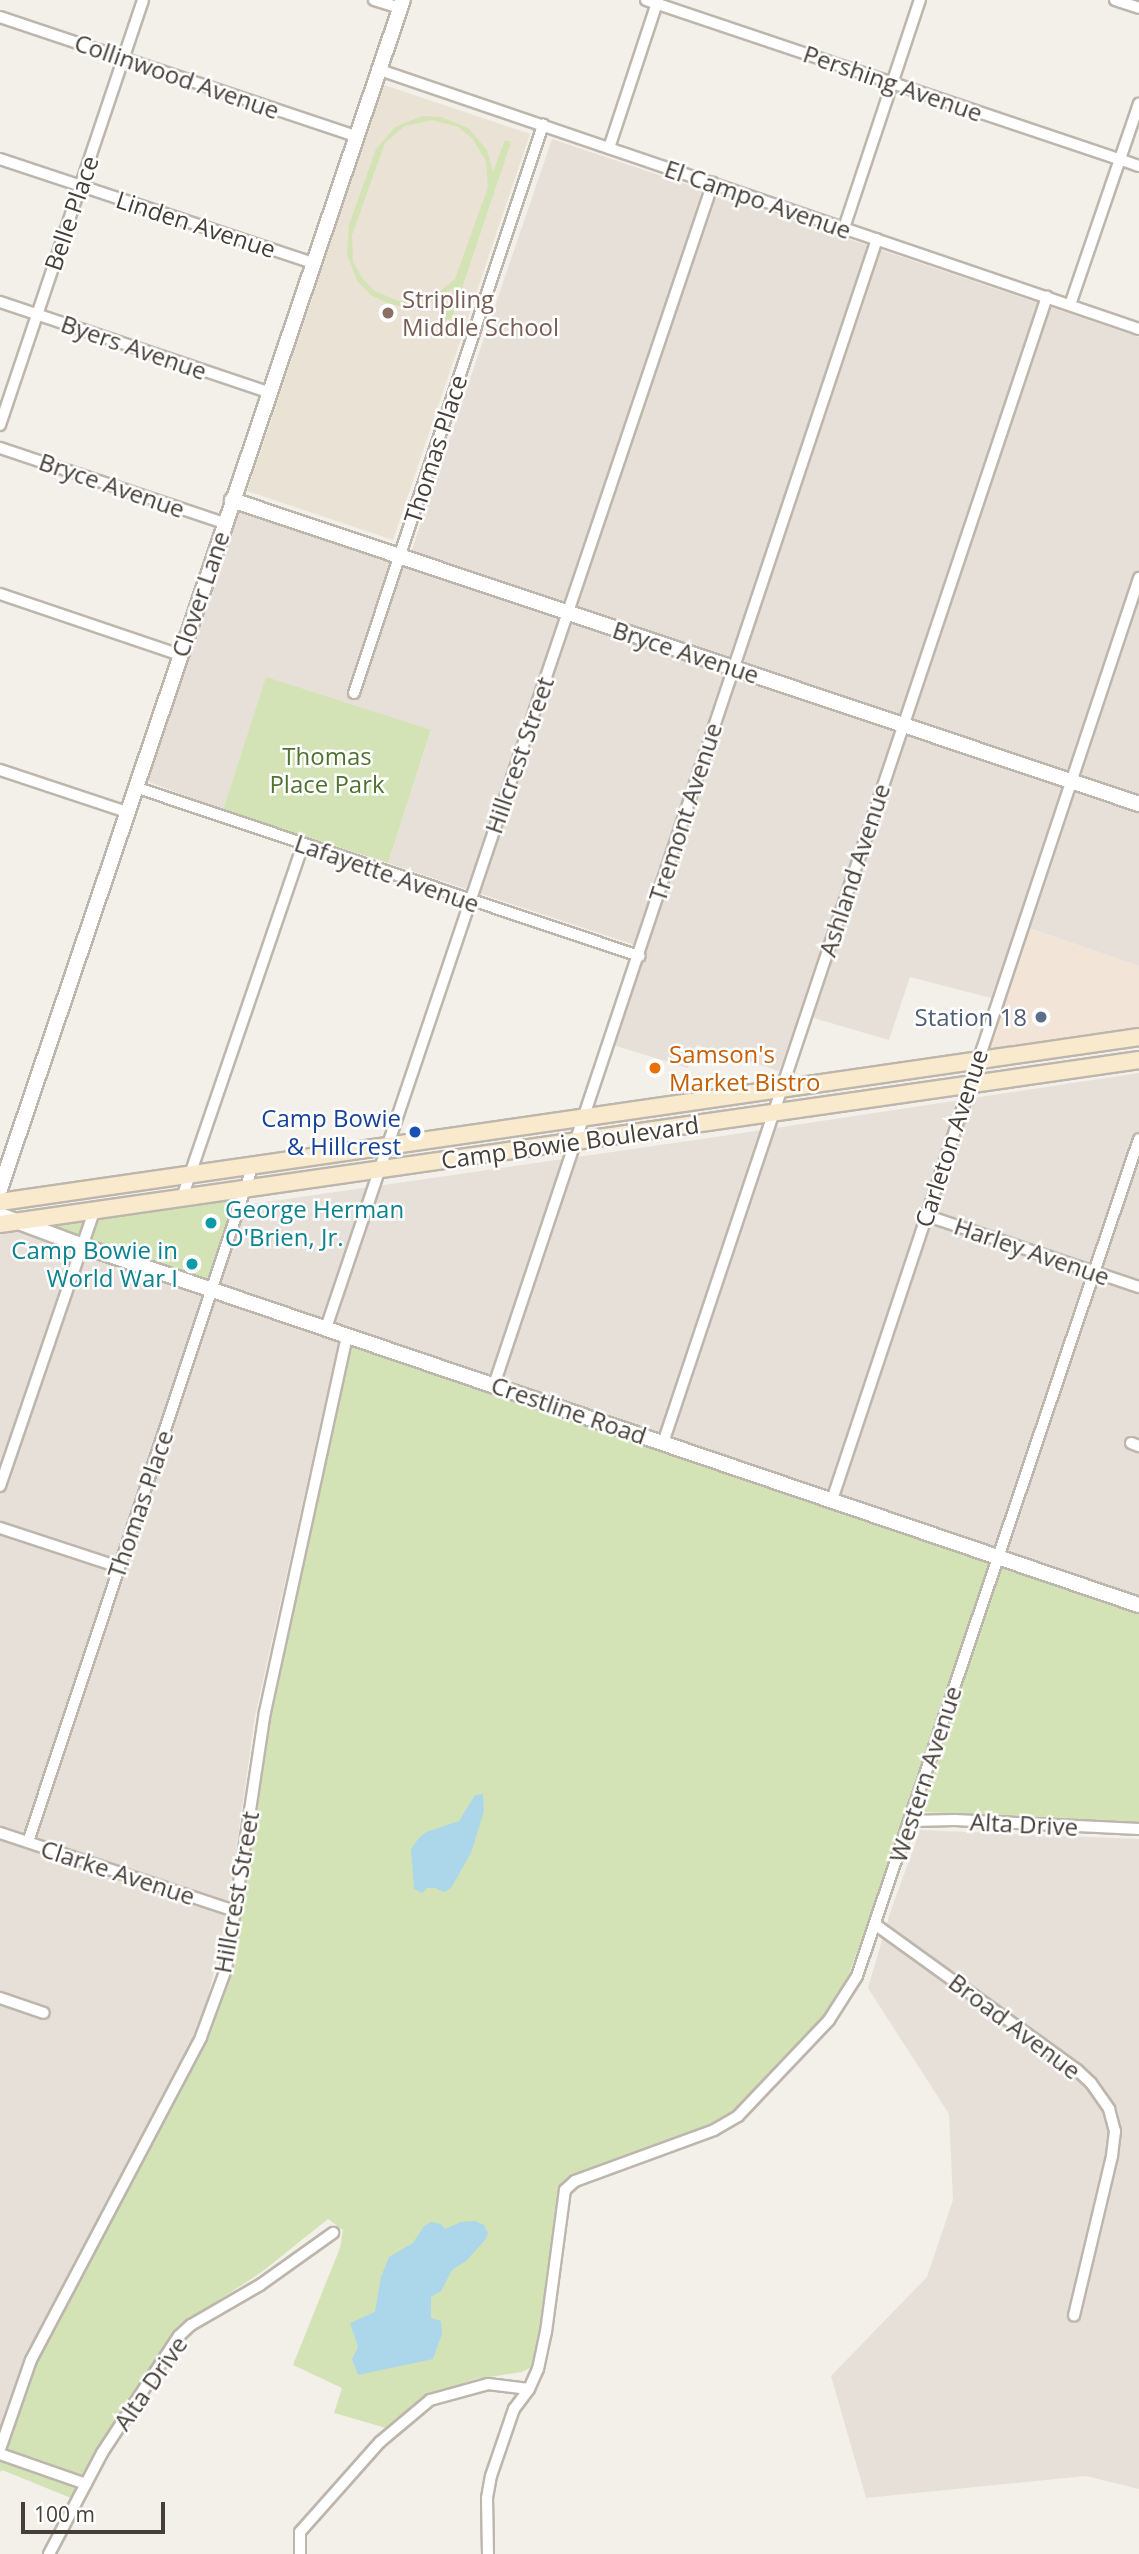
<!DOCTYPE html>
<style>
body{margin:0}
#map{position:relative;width:1139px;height:2554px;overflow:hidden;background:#f3efe9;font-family:"Open Sans",sans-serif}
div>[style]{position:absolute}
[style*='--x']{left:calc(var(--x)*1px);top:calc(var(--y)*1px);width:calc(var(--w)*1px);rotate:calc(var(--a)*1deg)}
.residential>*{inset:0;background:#e6e0d8}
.commercial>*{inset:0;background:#f2e4d7}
.education>*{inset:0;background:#eae2d5}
.green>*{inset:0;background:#d3e3b6}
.water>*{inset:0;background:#acd6e9}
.roads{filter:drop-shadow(2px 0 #bdb6ad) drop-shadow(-2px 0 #bdb6ad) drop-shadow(0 2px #bdb6ad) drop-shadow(0 -2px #bdb6ad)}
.minor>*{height:10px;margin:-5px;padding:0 5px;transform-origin:5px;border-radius:5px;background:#fff}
.tertiary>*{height:14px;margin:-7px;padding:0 7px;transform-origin:7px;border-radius:7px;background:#fff}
.secondary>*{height:16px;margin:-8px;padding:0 8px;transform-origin:8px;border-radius:8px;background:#f9eacd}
.dots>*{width:19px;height:19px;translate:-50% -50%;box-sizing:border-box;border:4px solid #fff;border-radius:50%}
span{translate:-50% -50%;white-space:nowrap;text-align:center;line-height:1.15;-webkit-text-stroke:5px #fff;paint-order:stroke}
.street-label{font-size:24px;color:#463f38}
.education-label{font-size:24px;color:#785e54}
.left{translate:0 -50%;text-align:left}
.park-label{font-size:24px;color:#507231}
.service-label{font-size:24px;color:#4e5e75}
.right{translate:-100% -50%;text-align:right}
.food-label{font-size:24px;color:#c56008}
.transit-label{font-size:24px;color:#164399}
.culture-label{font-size:24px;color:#0d838f}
.scale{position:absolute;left:21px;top:2502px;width:144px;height:32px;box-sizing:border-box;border:4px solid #463f38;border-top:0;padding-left:9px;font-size:21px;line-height:24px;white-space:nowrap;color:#463f38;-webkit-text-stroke:5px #fff;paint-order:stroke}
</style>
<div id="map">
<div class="residential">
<div style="clip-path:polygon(552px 139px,1139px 337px,1139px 966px,1017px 924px,991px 998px,910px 977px,889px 1040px,800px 1014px,779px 1071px,697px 1045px,688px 1068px,613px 1045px,647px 949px,388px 863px,431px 731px,266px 678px,223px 810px,144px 780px,235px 511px,406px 567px)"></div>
<div style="clip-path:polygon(1139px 1073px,1139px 1597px,59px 1232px,709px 1138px)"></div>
<div style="clip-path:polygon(16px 1230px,339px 1340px,255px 1716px,227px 1915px,206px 2006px,189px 2047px,25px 2355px,0 2429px,0 1233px)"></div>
<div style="clip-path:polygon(920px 1830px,1139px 1839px,1139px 2489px,1086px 2476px,866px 2498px,831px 2376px,927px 2277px,953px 2200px,949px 2114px,868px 1988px,890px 1913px)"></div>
</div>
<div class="commercial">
<div style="clip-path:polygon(1022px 926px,1139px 966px,1139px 1028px,980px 1051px)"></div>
</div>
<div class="education">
<div style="clip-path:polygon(384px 85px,530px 134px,393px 540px,247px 491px)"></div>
</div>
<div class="green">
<div style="clip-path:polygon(evenodd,422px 116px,441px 117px,468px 128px,487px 150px,493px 172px,505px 140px,511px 142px,451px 321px,444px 319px,454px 288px,427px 304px,408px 307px,389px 304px,371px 295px,357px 281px,347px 254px,349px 225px,376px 149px,395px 127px,422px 116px,432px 120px,458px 127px,472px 138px,486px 161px,488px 187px,455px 279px,434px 296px,417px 302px,399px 301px,374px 291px,362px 278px,353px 262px,352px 235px,385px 143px,405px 126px,432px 120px)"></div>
<div style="clip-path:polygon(266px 677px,431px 730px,388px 863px,223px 810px)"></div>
<div style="clip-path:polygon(238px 1197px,208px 1283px,43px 1225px)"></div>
<div style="clip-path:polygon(352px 1345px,1139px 1613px,1139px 1823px,907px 1811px,847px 1980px,825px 2016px,739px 2109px,707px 2125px,574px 2177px,562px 2186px,556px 2205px,542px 2328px,533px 2366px,522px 2372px,476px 2379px,426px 2397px,386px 2428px,334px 2413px,342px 2388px,293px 2365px,340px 2248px,343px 2230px,328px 2219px,263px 2271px,183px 2324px,160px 2354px,71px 2498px,2px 2470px,0 2472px,0 2452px,7px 2447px,34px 2369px,207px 2042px,228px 1985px,271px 1711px,293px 1600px)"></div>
</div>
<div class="water">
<div style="clip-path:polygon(483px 1794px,484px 1811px,471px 1853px,451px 1888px,444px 1892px,435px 1888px,427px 1888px,422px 1893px,414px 1889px,411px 1849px,418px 1839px,426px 1832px,459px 1821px,475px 1795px)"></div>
<div style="clip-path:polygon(475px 2221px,484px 2225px,488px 2233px,486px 2239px,466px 2261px,452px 2270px,441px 2291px,431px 2297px,431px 2318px,441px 2321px,442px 2334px,433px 2359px,358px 2375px,352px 2359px,358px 2347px,350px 2323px,375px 2312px,381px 2277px,389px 2257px,413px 2243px,424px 2226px,431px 2222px,441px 2224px,445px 2229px,461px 2222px)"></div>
</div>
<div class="roads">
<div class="minor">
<div style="--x:374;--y:0;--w:27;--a:17"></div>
<div style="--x:646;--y:0;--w:520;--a:18.61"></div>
<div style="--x:1115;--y:0;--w:25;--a:18"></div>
<div style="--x:0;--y:17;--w:374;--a:18.5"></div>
<div style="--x:377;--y:69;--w:805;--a:18.84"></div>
<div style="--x:609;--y:148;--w:156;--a:-71.7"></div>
<div style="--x:0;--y:159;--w:329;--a:18.4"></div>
<div style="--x:844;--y:228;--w:240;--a:-71.6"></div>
<div style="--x:0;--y:302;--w:283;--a:18.6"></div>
<div style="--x:1070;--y:305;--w:213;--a:-71.1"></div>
<div style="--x:0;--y:425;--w:448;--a:-71.4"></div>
<div style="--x:0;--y:448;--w:236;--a:18.5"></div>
<div style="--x:0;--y:594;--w:190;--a:18.7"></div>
<div style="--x:354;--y:693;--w:599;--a:-71.6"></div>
<div style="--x:0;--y:770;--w:134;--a:18.3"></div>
<div style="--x:135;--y:787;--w:532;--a:18.54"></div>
<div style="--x:182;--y:1198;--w:373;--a:-71.1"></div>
<div style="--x:925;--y:1215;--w:226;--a:18.6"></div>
<div style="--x:326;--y:1328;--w:1209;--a:-71.33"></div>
<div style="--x:494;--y:1385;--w:1208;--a:-71.52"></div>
<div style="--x:663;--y:1443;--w:1209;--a:-71.48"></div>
<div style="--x:1131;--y:1443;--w:9;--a:21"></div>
<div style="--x:0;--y:1486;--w:290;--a:-71.1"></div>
<div style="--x:832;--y:1500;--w:972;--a:-71.58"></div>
<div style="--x:0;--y:1528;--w:125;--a:18.1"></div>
<div style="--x:910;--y:1821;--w:45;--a:-1.3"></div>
<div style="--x:955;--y:1820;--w:184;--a:2.8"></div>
<div style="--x:0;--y:1833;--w:248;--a:18.4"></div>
<div style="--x:28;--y:1842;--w:713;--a:-71.62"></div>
<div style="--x:876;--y:1925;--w:248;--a:35.8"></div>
<div style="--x:1077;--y:2070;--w:19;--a:43"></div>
<div style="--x:1091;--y:2083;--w:32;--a:55"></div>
<div style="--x:1109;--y:2109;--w:23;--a:75"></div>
<div style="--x:1115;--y:2131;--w:25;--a:97"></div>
<div style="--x:1112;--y:2156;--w:164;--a:103.4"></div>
<div style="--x:0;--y:1998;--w:46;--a:18.8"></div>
<div style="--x:0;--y:2449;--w:94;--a:-70.8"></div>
<div style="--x:31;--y:2360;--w:365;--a:-62.2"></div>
<div style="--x:201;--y:2037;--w:72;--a:-69.8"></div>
<div style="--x:226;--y:1969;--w:260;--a:-81.4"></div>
<div style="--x:265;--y:1712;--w:386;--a:-77.7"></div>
<div style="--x:0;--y:2454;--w:91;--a:19.2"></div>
<div style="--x:49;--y:2554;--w:114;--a:-62.3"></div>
<div style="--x:102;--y:2453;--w:140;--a:-56.7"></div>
<div style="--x:179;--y:2336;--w:16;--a:-43"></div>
<div style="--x:191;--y:2325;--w:80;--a:-30.1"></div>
<div style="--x:260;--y:2285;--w:90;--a:-35.5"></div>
<div style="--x:300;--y:2554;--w:22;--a:-90"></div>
<div style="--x:300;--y:2532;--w:120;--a:-48.4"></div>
<div style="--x:380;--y:2442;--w:65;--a:-40"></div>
<div style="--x:430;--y:2400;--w:60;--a:-15.4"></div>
<div style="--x:488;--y:2384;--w:41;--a:7"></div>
<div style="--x:488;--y:2554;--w:56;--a:-91"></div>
<div style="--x:487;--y:2498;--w:22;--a:-80"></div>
<div style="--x:491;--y:2476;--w:71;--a:-71.1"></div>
<div style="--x:514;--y:2409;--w:25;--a:-53"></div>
<div style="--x:529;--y:2389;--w:22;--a:-66"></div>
<div style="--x:538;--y:2369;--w:38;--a:-78"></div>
<div style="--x:546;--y:2332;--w:143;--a:-82.4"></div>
<div style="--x:565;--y:2190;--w:13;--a:-42"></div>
<div style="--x:575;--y:2181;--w:148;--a:-20.1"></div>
<div style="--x:714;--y:2130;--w:28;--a:-30"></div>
<div style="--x:738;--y:2116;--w:132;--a:-46.5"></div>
<div style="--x:829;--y:2020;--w:52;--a:-57.5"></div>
<div style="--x:857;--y:1976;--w:883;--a:-71.38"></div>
</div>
<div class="tertiary">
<div style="--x:232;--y:500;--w:957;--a:18.53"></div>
<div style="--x:0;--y:1189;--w:1255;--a:-71.28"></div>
<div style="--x:0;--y:1215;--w:89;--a:20.5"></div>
<div style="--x:83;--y:1246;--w:1115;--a:18.78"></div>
</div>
<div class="secondary">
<div style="--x:0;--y:1202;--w:1151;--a:-8.24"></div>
<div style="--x:0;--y:1224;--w:1151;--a:-8.19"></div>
</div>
</div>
<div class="dots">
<div style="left:388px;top:313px;background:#8d6e63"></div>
<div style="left:1041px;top:1017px;background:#5c6f8a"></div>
<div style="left:655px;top:1068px;background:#e8710a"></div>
<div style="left:415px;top:1132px;background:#1a4fb4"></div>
<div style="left:211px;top:1223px;background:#0f9aa8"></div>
<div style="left:192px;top:1264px;background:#0f9aa8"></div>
</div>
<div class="street-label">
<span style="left:177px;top:76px;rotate:19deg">Collinwood Avenue</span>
<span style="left:893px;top:83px;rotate:19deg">Pershing Avenue</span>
<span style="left:758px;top:199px;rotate:19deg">El Campo Avenue</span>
<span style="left:71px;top:213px;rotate:-71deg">Belle Place</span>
<span style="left:196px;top:224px;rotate:18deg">Linden Avenue</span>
<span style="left:134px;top:347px;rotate:19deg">Byers Avenue</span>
<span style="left:435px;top:449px;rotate:-72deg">Thomas Place</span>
<span style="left:112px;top:485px;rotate:19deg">Bryce Avenue</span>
<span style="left:200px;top:594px;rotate:-71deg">Clover Lane</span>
<span style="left:686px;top:652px;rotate:18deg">Bryce Avenue</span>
<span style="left:519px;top:755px;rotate:-71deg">Hillcrest Street</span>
<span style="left:685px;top:812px;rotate:-72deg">Tremont Avenue</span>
<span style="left:854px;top:870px;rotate:-72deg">Ashland Avenue</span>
<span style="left:387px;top:873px;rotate:19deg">Lafayette Avenue</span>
<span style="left:951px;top:1138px;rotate:-72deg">Carleton Avenue</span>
<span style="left:570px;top:1142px;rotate:-8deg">Camp Bowie Boulevard</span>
<span style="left:1032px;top:1251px;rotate:19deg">Harley Avenue</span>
<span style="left:569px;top:1410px;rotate:19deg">Crestline Road</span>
<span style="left:140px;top:1504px;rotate:-71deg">Thomas Place</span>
<span style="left:925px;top:1774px;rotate:-72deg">Western Avenue</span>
<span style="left:1024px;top:1824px;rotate:3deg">Alta Drive</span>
<span style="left:118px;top:1872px;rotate:18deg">Clarke Avenue</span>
<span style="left:236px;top:1892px;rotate:-80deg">Hillcrest Street</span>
<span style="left:1015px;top:2026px;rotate:37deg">Broad Avenue</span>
<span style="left:150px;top:2383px;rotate:-55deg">Alta Drive</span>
</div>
<div class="education-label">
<span class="left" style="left:402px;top:313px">Stripling<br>Middle School</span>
</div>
<div class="park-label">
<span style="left:327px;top:770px">Thomas<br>Place Park</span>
</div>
<div class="service-label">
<span class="right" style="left:1027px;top:1017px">Station 18</span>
</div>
<div class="food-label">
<span class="left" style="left:669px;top:1068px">Samson's<br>Market Bistro</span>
</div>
<div class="transit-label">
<span class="right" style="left:401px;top:1132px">Camp Bowie<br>&amp; Hillcrest</span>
</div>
<div class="culture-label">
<span class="left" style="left:225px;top:1223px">George Herman<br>O'Brien, Jr.</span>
<span class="right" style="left:178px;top:1264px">Camp Bowie in<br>World War I</span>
</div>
<div class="scale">100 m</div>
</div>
